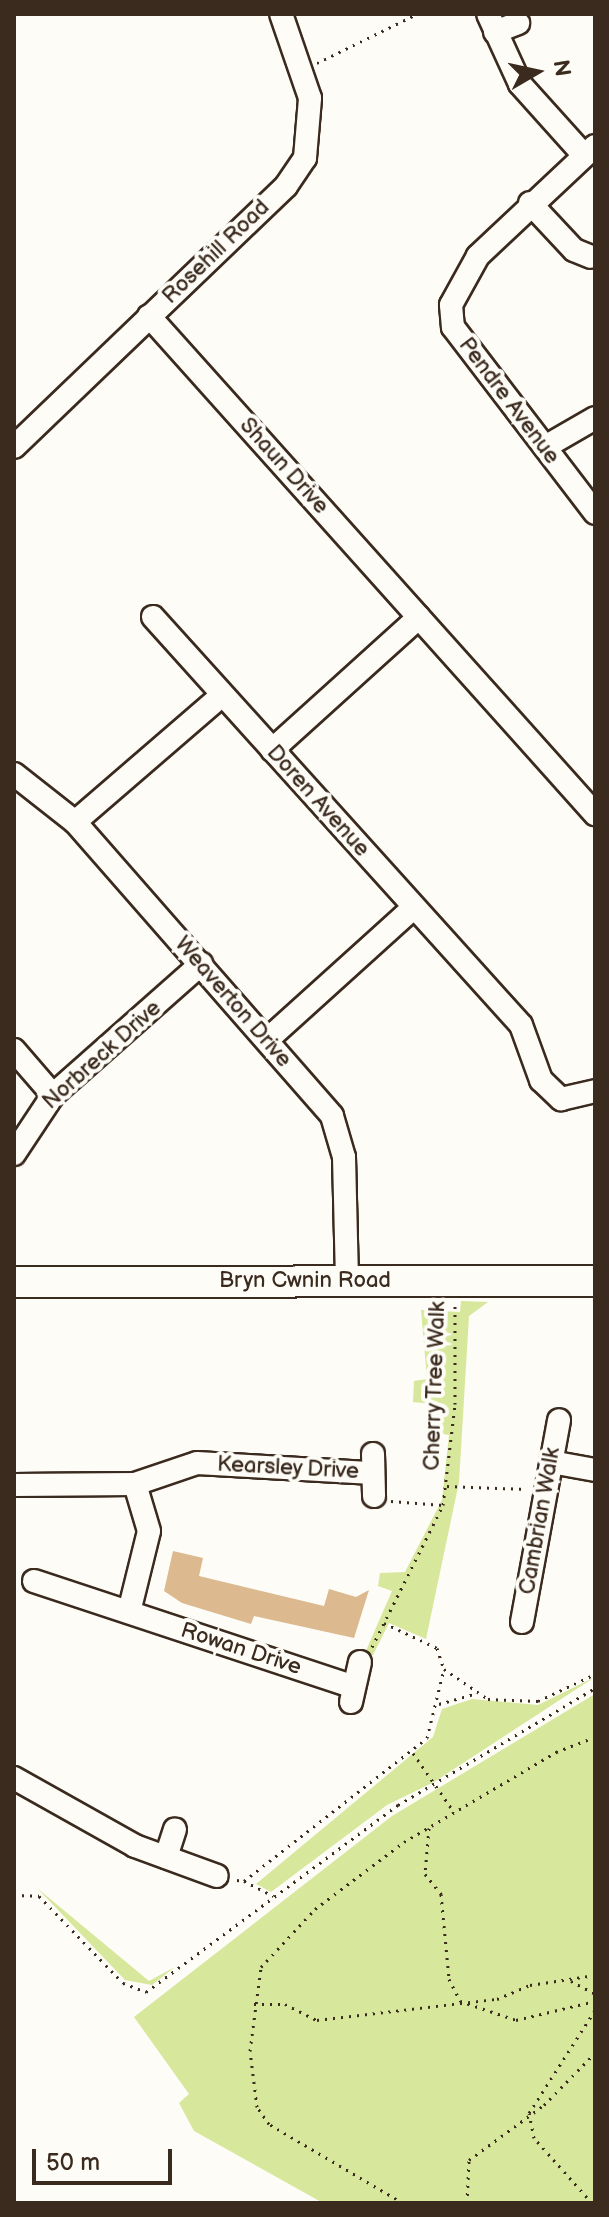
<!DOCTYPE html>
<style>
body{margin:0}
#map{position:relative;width:609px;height:2217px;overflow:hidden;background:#fdfcf7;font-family:"Balsamiq Sans",sans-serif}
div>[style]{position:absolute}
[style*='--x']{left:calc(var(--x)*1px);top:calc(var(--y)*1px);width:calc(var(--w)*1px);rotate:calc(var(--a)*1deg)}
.green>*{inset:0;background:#d7e79b}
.building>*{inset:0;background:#dcb98e}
.path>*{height:3px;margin-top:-1.5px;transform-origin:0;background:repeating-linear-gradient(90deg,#3b2a1e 0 2px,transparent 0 8px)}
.roads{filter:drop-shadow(2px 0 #3b2a1e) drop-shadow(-2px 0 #3b2a1e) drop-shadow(0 2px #3b2a1e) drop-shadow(0 -2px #3b2a1e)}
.street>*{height:22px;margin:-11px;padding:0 11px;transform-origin:11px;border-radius:11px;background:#fdfcf7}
.secondary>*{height:30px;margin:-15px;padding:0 15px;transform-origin:15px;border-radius:15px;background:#fdfcf7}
span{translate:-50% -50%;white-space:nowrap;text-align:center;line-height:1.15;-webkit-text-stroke:8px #fdfcf7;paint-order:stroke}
.street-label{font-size:22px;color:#3b2a1e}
.frame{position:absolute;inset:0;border:16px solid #3b2a1e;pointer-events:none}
.north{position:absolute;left:497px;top:32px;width:80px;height:80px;-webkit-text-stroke:6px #fdfcf7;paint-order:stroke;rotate:81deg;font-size:22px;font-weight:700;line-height:32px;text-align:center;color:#3b2a1e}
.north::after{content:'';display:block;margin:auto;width:28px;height:36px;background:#3b2a1e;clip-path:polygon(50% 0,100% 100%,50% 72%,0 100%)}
.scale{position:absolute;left:32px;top:2149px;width:140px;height:36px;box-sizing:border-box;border:4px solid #3b2a1e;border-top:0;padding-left:10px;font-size:24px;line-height:28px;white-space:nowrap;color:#3b2a1e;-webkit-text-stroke:6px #fdfcf7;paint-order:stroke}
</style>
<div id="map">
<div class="green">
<div style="clip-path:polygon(461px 1301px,488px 1302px,469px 1316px,459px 1482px,426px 1639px,389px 1623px,373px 1655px,365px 1653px,392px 1591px,378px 1586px,380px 1573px,405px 1572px,442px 1500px,449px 1435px,431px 1432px,433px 1404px,413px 1402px,414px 1381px,427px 1379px,421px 1310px,460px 1312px)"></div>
<div style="clip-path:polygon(595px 1677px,434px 1782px,387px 1805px,271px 1892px,256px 1884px,433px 1737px,442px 1709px,472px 1699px,538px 1705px)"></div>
<div style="clip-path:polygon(595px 1694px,595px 2203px,323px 2203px,194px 2131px,179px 2103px,189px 2094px,134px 2017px,392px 1816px)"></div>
<div style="clip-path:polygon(37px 1888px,149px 1981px,175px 1967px,152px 1985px,125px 1980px)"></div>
</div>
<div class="building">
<div style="clip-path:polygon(173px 1551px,203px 1558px,199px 1576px,324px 1606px,329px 1589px,356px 1597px,369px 1590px,354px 1638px,254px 1616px,251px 1624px,182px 1603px,164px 1591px)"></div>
</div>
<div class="path">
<div style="--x:317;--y:63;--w:111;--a:-26.1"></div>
<div style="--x:447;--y:1486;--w:79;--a:2.2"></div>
<div style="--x:391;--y:1501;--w:52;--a:4.4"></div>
<div style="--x:384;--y:1623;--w:59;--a:25.3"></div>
<div style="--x:437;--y:1648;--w:22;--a:72"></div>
<div style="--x:444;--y:1669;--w:53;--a:34.3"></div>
<div style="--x:488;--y:1699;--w:50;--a:2.3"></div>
<div style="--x:538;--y:1701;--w:63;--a:-25.3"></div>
<div style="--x:372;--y:1647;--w:159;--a:-63.4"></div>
<div style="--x:443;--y:1505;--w:102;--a:-83.2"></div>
<div style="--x:455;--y:1404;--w:99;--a:-90"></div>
<div style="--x:439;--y:1704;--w:36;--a:-16"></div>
<div style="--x:413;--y:1753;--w:72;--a:55.2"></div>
<div style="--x:429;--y:1828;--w:46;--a:95"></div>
<div style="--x:425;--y:1874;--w:26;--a:51"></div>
<div style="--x:441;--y:1894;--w:85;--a:84.6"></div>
<div style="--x:449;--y:1979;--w:25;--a:63"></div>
<div style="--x:460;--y:2001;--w:59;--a:18.7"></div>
<div style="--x:516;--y:2020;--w:81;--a:-13.5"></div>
<div style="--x:237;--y:1880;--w:7;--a:8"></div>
<div style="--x:244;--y:1881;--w:232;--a:-38"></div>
<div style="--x:427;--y:1738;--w:71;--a:-76.2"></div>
<div style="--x:244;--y:1881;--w:33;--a:27"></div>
<div style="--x:14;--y:1895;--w:25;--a:2"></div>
<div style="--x:39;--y:1896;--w:121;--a:46"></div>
<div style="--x:123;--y:1983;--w:25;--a:21"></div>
<div style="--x:146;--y:1992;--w:314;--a:-36.6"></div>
<div style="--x:398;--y:1805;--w:229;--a:-30.7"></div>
<div style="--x:571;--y:1981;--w:27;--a:28"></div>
<div style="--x:254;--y:2004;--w:31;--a:0"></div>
<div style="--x:285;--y:2004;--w:36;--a:27"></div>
<div style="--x:317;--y:2020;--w:181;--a:-6.7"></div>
<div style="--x:497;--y:1999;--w:36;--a:-23"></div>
<div style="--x:530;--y:1985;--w:66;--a:-8.7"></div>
<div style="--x:403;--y:2203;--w:156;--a:-149.5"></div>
<div style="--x:269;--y:2124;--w:21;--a:-125"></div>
<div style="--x:257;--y:2107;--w:56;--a:-97.1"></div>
<div style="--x:250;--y:2051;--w:85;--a:-82.5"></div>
<div style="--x:261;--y:1967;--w:79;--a:-47"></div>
<div style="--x:315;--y:1909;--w:111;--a:-37"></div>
<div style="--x:404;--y:1842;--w:177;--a:-30.6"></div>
<div style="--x:556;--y:1752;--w:42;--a:-21"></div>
<div style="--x:467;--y:2203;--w:43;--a:-87.3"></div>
<div style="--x:469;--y:2160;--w:93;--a:-36.3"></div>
<div style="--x:544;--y:2105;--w:73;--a:-45.6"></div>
<div style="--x:592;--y:2203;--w:87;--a:-131.7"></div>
<div style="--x:534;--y:2138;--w:25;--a:-101"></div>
<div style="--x:529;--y:2113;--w:122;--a:-57.3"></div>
</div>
<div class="roads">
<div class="street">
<div style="--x:488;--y:14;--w:77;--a:65.4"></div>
<div style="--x:520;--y:84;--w:93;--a:48.1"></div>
<div style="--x:495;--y:32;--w:25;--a:-21"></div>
<div style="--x:595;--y:146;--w:161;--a:136.8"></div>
<div style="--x:478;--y:256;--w:56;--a:118.9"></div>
<div style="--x:451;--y:305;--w:22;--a:85"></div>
<div style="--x:453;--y:327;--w:234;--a:52.6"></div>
<div style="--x:530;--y:203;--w:64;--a:46.9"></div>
<div style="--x:574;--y:250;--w:18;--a:22"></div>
<div style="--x:149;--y:316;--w:669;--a:48.15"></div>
<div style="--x:14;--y:447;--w:377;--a:-43.8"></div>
<div style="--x:286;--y:186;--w:34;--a:-56"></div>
<div style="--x:305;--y:158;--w:60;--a:-85.2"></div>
<div style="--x:310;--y:98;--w:89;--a:-109"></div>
<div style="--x:545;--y:447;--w:58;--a:-30.1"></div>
<div style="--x:153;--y:617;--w:549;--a:47.95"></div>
<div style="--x:521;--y:1025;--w:59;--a:70"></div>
<div style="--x:541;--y:1080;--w:28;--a:44"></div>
<div style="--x:561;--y:1099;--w:35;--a:-13"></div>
<div style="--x:272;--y:750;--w:198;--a:-42.1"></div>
<div style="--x:14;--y:774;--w:78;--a:38.2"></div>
<div style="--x:75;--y:822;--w:390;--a:48.8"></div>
<div style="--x:332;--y:1116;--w:43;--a:73.7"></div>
<div style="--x:344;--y:1157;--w:124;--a:88.6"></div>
<div style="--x:75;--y:822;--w:194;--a:-40.8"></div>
<div style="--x:267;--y:1040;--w:198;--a:-42.1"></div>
<div style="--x:14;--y:1050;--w:60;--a:49.1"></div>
<div style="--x:14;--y:1154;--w:71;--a:-56.5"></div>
<div style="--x:53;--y:1095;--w:198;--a:-41.5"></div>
<div style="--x:373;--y:1454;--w:42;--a:88.6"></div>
<div style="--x:551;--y:1462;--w:45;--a:10.3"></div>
<div style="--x:14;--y:1485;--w:121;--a:-0.5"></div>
<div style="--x:135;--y:1484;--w:65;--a:-18.7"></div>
<div style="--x:197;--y:1463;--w:176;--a:3.3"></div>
<div style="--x:34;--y:1581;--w:335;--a:18.3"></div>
<div style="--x:129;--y:1612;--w:83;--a:-76.1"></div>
<div style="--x:149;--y:1531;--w:49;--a:-106.6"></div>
<div style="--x:522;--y:1622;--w:205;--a:-79.6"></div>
<div style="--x:351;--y:1702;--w:41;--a:-77.3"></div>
<div style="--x:14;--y:1778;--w:139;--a:29.3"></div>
<div style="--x:135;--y:1846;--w:87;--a:20.1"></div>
<div style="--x:166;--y:1857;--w:29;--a:-72"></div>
</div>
<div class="secondary">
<div style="--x:14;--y:1282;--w:581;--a:-0.1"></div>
</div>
</div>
<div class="street-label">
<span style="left:216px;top:252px;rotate:-44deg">Rosehill Road</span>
<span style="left:509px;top:401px;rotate:53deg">Pendre Avenue</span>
<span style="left:284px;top:466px;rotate:48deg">Shaun Drive</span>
<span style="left:318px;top:801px;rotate:48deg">Doren Avenue</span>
<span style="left:233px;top:1002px;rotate:49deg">Weaverton Drive</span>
<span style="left:102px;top:1055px;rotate:-42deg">Norbreck Drive</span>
<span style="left:305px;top:1281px">Bryn Cwnin Road</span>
<span style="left:435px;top:1386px;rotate:-88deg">Cherry Tree Walk</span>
<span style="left:288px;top:1468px;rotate:3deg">Kearsley Drive</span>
<span style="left:540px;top:1521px;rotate:-80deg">Cambrian Walk</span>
<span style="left:241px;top:1649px;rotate:18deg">Rowan Drive</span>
</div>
<div class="frame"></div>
<div class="north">N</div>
<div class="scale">50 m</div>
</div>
